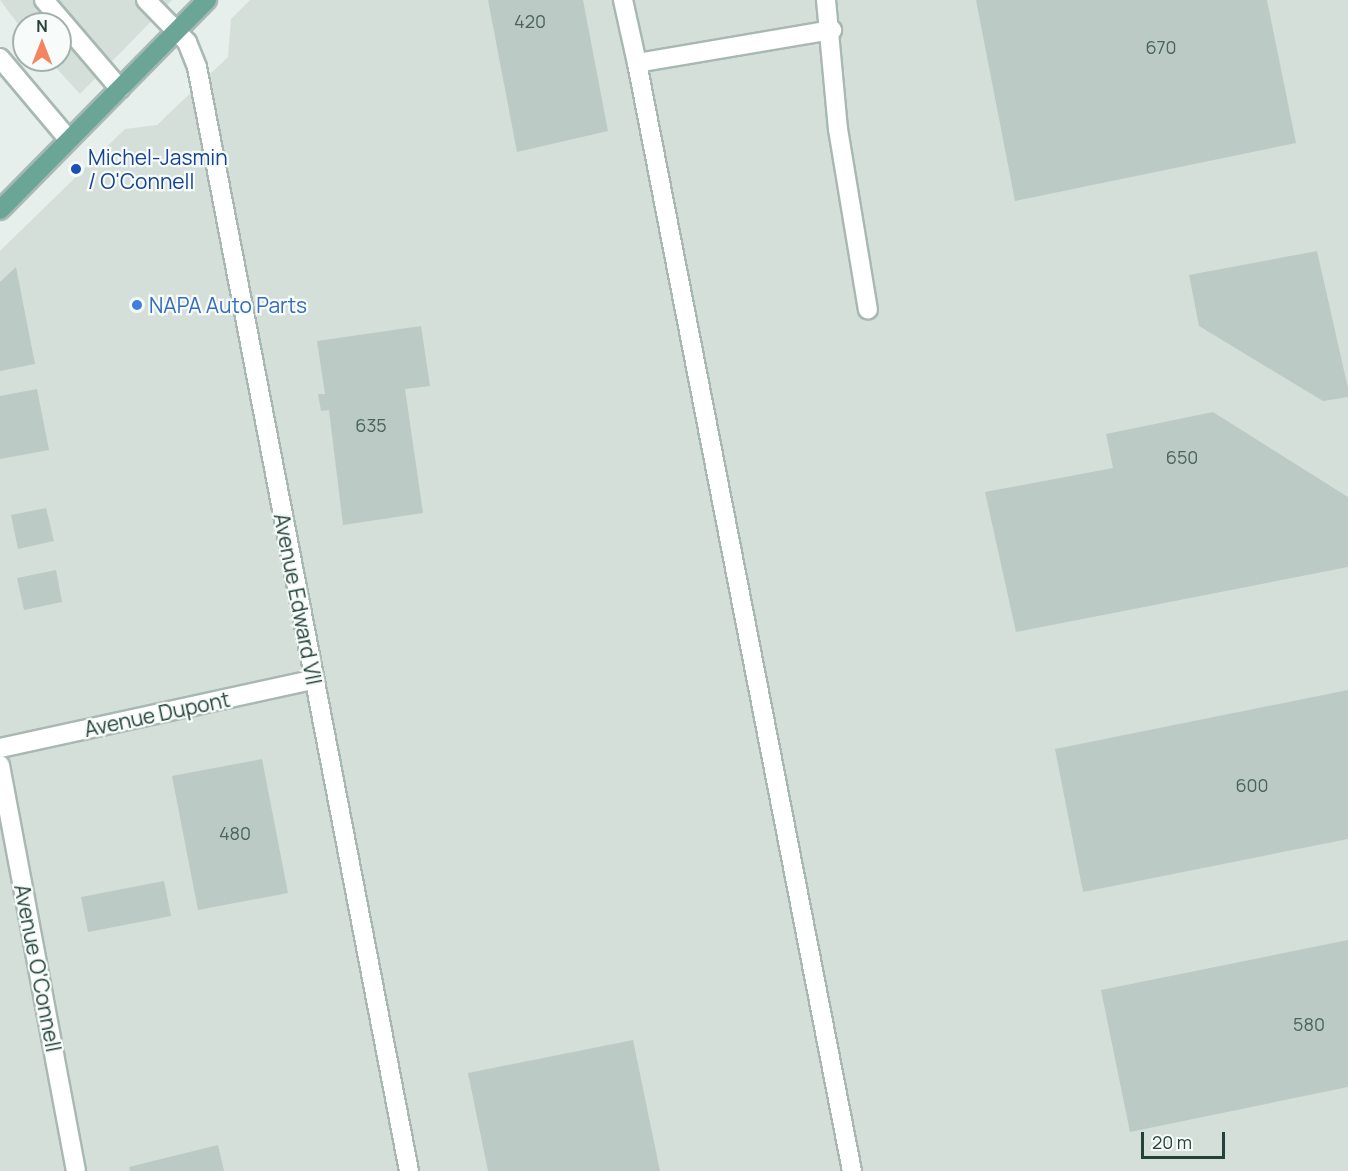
<!DOCTYPE html>
<style>
body{margin:0}
#map{position:relative;width:1348px;height:1171px;overflow:hidden;background:#e6efeb;font-family:Manrope,sans-serif}
div>[style]{position:absolute}
[style*='--x']{left:calc(var(--x)*1px);top:calc(var(--y)*1px);width:calc(var(--w)*1px);rotate:calc(var(--a)*1deg)}
.built>*{inset:0;background:#d4dfda}
.building>*{inset:0;background:#bbcac4}
.roads{filter:drop-shadow(2px 0 #a8b8b2) drop-shadow(-2px 0 #a8b8b2) drop-shadow(0 2px #a8b8b2) drop-shadow(0 -2px #a8b8b2)}
.minor>*{height:18px;margin:-9px;padding:0 9px;transform-origin:9px;border-radius:9px;background:#fff}
.major>*{height:18px;margin:-9px;padding:0 9px;transform-origin:9px;border-radius:9px;background:#6aa596}
.dots>*{width:16px;height:16px;translate:-50% -50%;box-sizing:border-box;border:3px solid #f7fbf9;border-radius:50%}
span{translate:-50% -50%;white-space:nowrap;text-align:center;line-height:1.15;-webkit-text-stroke:4.5px #f7fbf9;paint-order:stroke}
.number-label{font-size:18px;color:#4a645c}
.number-label span{-webkit-text-stroke-width:0}
.transit-label{font-size:21px;color:#164399}
.left{translate:0 -50%;text-align:left}
.shop-label{font-size:21px;color:#366cbe}
.street-label{font-size:21px;color:#24423a}
.north{position:absolute;left:12px;top:12px;width:60px;height:60px;box-sizing:border-box;background:#f7fbf9;border:2px solid #a3b1ad;border-radius:50%;rotate:0deg;font-size:16px;font-weight:700;line-height:24px;text-align:center;color:#24423a}
.north::after{content:'';display:block;margin:auto;width:21px;height:27px;background:#f4845f;clip-path:polygon(50% 0,100% 100%,50% 72%,0 100%)}
.scale{position:absolute;left:1141px;top:1132px;width:84px;height:27px;box-sizing:border-box;border:3px solid #24423a;border-top:0;padding-left:8px;font-size:18px;line-height:21px;white-space:nowrap;color:#24423a;-webkit-text-stroke:4px #f7fbf9;paint-order:stroke}
</style>
<div id="map">
<div class="built">
<div style="clip-path:polygon(0 0,172px 0,80px 94px,49px 60px,60px 60px,60px 24px,24px 24px,24px 32px)"></div>
<div style="clip-path:polygon(250px 0,1348px 0,1348px 1171px,0 1171px,0 251px,125px 129px,157px 125px,228px 57px,231px 19px)"></div>
</div>
<div class="building">
<div style="clip-path:polygon(488px 0,583px 0,608px 131px,517px 152px)"></div>
<div style="clip-path:polygon(976px 0,1267px 0,1296px 143px,1015px 201px)"></div>
<div style="clip-path:polygon(1317px 251px,1348px 388px,1348px 397px,1323px 401px,1199px 326px,1189px 275px)"></div>
<div style="clip-path:polygon(16px 267px,35px 364px,0 371px,0 282px)"></div>
<div style="clip-path:polygon(421px 326px,430px 386px,405px 389px,423px 513px,343px 525px,329px 410px,321px 411px,318px 394px,325px 394px,317px 341px)"></div>
<div style="clip-path:polygon(37px 389px,49px 450px,0 459px,0 396px)"></div>
<div style="clip-path:polygon(1213px 412px,1348px 497px,1348px 567px,1016px 632px,985px 492px,1113px 468px,1106px 434px)"></div>
<div style="clip-path:polygon(46px 508px,54px 541px,18px 549px,11px 515px)"></div>
<div style="clip-path:polygon(56px 570px,62px 602px,24px 610px,17px 578px)"></div>
<div style="clip-path:polygon(1348px 690px,1348px 839px,1083px 892px,1055px 749px)"></div>
<div style="clip-path:polygon(262px 759px,288px 893px,198px 910px,172px 776px)"></div>
<div style="clip-path:polygon(164px 881px,171px 916px,88px 932px,81px 897px)"></div>
<div style="clip-path:polygon(1348px 940px,1348px 1087px,1130px 1132px,1101px 990px)"></div>
<div style="clip-path:polygon(633px 1040px,660px 1171px,488px 1171px,468px 1073px)"></div>
<div style="clip-path:polygon(218px 1145px,224px 1171px,130px 1171px,129px 1167px)"></div>
</div>
<div class="roads">
<div class="minor">
<div style="--x:44;--y:0;--w:117;--a:49.5"></div>
<div style="--x:146;--y:0;--w:59;--a:45.7"></div>
<div style="--x:187;--y:42;--w:27;--a:68"></div>
<div style="--x:197;--y:67;--w:1124;--a:79.13"></div>
<div style="--x:623;--y:0;--w:65;--a:77.5"></div>
<div style="--x:637;--y:63;--w:198;--a:-9.6"></div>
<div style="--x:826;--y:0;--w:130;--a:84.7"></div>
<div style="--x:838;--y:129;--w:183;--a:80.6"></div>
<div style="--x:0;--y:58;--w:107;--a:49.9"></div>
<div style="--x:637;--y:63;--w:1129;--a:79.02"></div>
<div style="--x:0;--y:748;--w:320;--a:-12.3"></div>
<div style="--x:0;--y:765;--w:413;--a:79.4"></div>
</div>
<div class="major">
<div style="--x:0;--y:210;--w:295;--a:-45.4"></div>
</div>
</div>
<div class="dots">
<div style="left:76px;top:169px;background:#1a4fb4"></div>
<div style="left:137px;top:305px;background:#3f7fe0"></div>
</div>
<div class="number-label">
<span style="left:530px;top:21px">420</span>
<span style="left:1161px;top:47px">670</span>
<span style="left:371px;top:425px">635</span>
<span style="left:1182px;top:457px">650</span>
<span style="left:1252px;top:785px">600</span>
<span style="left:235px;top:833px">480</span>
<span style="left:1309px;top:1024px">580</span>
</div>
<div class="transit-label">
<span class="left" style="left:88px;top:169px">Michel-Jasmin<br>/ O'Connell</span>
</div>
<div class="shop-label">
<span class="left" style="left:149px;top:305px">NAPA Auto Parts</span>
</div>
<div class="street-label">
<span style="left:298px;top:599px;rotate:79deg">Avenue Edward VII</span>
<span style="left:157px;top:714px;rotate:-12deg">Avenue Dupont</span>
<span style="left:38px;top:968px;rotate:79deg">Avenue O'Connell</span>
</div>
<div class="north">N</div>
<div class="scale">20 m</div>
</div>
